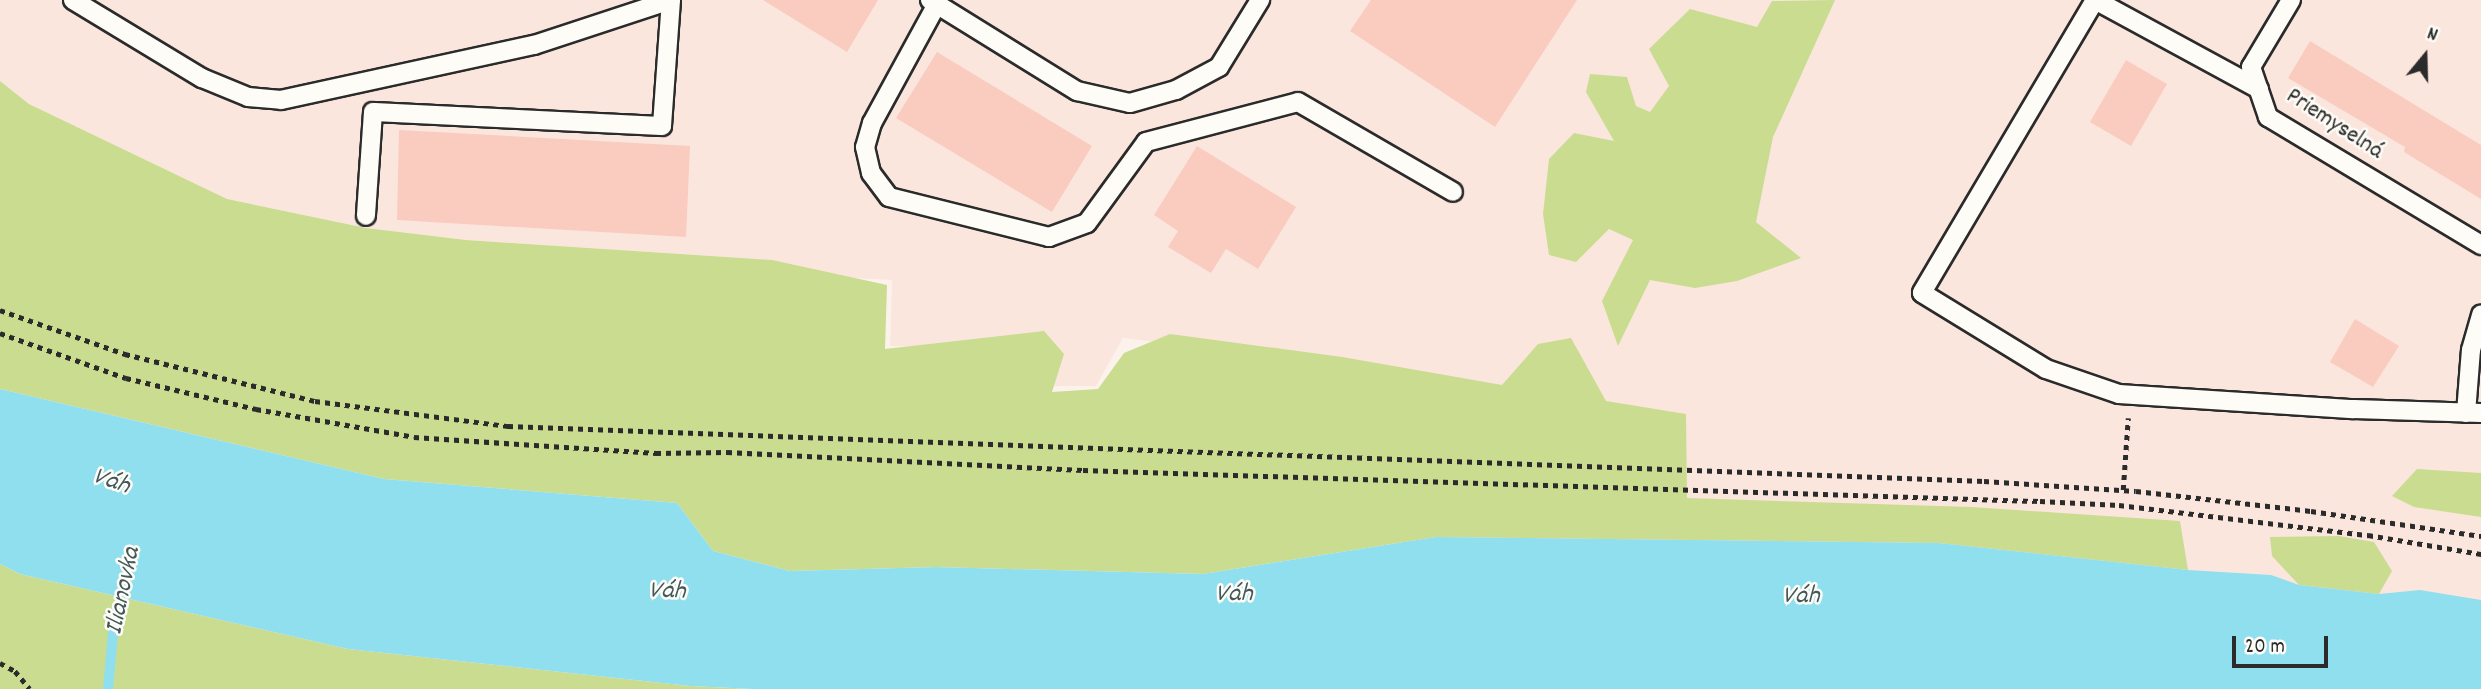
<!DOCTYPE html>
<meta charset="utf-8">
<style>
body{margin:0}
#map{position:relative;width:2481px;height:689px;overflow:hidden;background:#fcf2ec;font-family:Dekko,sans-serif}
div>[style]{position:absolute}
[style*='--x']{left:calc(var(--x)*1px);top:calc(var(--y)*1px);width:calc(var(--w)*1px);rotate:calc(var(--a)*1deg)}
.built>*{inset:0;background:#fbe6de}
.green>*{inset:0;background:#c9dc90}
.water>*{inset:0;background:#90dfee}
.stream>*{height:10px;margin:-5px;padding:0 5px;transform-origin:5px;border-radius:5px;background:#90dfee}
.building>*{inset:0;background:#facbbf}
.path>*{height:4.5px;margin-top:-2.25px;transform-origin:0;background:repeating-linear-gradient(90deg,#2b2b2b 0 5px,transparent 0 10px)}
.roads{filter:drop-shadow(2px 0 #2b2b2b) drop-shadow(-2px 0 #2b2b2b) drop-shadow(0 2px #2b2b2b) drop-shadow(0 -2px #2b2b2b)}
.lane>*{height:18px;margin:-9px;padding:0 9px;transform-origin:9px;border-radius:9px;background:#fdfcf7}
span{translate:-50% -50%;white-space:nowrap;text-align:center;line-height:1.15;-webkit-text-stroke:5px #fdfcf7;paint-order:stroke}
.street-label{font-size:24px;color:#2b2b2b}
.water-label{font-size:26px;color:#44585c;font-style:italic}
.north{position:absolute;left:2390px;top:21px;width:70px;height:70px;-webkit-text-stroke:5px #fdfcf7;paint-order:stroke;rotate:19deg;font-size:19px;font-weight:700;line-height:28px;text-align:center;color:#2b2b2b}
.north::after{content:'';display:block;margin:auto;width:24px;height:32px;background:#2b2b2b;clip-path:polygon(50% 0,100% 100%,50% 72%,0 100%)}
.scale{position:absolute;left:2232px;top:636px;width:96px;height:32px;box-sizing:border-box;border:4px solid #2b2b2b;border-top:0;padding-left:9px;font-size:21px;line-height:24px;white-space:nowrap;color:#2b2b2b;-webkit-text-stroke:5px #fdfcf7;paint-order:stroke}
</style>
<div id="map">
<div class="built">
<div style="clip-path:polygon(0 0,2481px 0,2481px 689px,1432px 689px,1365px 367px,1123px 338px,1096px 386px,1038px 386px,1038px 350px,890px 346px,892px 280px,772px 274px,772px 260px,466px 240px,366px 228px,227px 199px,29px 104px,0 81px)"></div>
</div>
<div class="green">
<div style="clip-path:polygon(1835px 0,1773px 137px,1756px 222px,1801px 258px,1737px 281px,1695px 288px,1650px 280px,1618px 346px,1602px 301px,1633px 240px,1609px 229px,1576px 262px,1549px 255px,1543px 214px,1549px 159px,1574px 133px,1614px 141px,1586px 92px,1590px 74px,1627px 77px,1636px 106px,1650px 112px,1669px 86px,1649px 49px,1690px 9px,1757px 27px,1772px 1px)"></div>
<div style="clip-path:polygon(0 81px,29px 104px,227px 199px,366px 228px,466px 240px,772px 260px,887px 285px,885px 349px,1044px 331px,1064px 354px,1052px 392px,1098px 389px,1124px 353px,1170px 334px,1342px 357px,1502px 385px,1538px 344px,1571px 338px,1606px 401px,1686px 414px,1687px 498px,1971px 507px,2180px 521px,2188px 570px,1939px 543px,1436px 537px,1203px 574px,936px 567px,790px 571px,713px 551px,677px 503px,384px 479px,0 389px)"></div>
<div style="clip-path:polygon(2417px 469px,2481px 473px,2481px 517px,2414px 507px,2392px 496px)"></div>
<div style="clip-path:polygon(2339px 536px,2374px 542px,2392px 571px,2379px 594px,2299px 585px,2272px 556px,2270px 537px)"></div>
<div style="clip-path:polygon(0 564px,20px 574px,348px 649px,690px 686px,753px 689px,0 689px)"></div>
</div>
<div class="water">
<div style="clip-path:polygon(0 389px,384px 479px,677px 503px,713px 551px,790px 571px,936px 567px,1203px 574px,1436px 537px,1939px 543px,2188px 570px,2271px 575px,2299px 585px,2379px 594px,2420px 590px,2481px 600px,2481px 689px,753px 689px,690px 686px,348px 649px,20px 574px,0 564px)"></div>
</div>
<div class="stream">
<div style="--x:108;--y:689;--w:66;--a:-84.8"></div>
<div style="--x:114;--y:623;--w:38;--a:-76"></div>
</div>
<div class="building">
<div style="clip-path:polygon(763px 0,878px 0,847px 52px)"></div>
<div style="clip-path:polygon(1371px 0,1577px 0,1495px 127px,1350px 31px)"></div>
<div style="clip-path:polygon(2310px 41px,2481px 145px,2481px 199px,2404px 152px,2405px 147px,2288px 78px)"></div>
<div style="clip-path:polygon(937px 52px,1092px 146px,1052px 212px,896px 118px)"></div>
<div style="clip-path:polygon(2126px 60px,2167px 84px,2131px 146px,2090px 122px)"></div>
<div style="clip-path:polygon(399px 130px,690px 146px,686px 237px,397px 220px)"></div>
<div style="clip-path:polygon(1197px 146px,1296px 207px,1258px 269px,1226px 249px,1211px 273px,1168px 247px,1178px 231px,1154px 215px)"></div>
<div style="clip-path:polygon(2355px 319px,2399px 346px,2373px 387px,2330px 362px)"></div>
</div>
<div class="path">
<div style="--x:0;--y:310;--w:133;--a:19.4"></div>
<div style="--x:125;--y:354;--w:196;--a:13.9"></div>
<div style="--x:315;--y:401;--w:195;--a:7.4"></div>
<div style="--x:508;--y:426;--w:1477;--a:2.13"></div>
<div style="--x:1984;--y:481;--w:152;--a:3.8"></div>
<div style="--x:2136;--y:491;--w:176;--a:6.5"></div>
<div style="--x:2311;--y:511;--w:172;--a:8.4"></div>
<div style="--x:0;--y:333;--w:134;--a:19.7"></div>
<div style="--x:126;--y:378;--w:134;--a:13.4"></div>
<div style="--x:256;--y:409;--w:160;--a:10"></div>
<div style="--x:414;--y:437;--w:243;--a:3.8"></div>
<div style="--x:656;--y:453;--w:71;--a:-0.8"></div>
<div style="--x:727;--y:452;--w:356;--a:2.9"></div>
<div style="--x:1083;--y:470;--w:958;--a:1.86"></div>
<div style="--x:2040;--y:501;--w:79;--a:2.9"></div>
<div style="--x:2119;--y:505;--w:251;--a:6.9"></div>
<div style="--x:2368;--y:535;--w:115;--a:9.5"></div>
<div style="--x:2123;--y:490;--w:72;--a:-86"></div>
<div style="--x:0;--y:663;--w:17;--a:28"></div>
<div style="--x:15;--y:671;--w:23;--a:50"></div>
</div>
<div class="roads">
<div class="lane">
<div style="--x:73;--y:0;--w:151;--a:31.2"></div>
<div style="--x:202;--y:78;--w:50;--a:22.4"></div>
<div style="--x:248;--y:97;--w:33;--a:5"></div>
<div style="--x:281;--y:100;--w:259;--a:-12.3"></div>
<div style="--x:534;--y:45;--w:144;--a:-18.2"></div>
<div style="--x:671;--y:0;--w:126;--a:94.1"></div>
<div style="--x:662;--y:126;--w:289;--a:-177.2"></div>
<div style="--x:373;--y:112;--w:104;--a:93.9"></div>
<div style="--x:930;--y:0;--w:173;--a:31.8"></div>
<div style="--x:1077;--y:91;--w:54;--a:12.8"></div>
<div style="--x:1130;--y:103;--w:48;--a:-15.8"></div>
<div style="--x:1176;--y:90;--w:49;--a:-28.1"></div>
<div style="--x:1219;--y:67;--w:79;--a:-58.5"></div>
<div style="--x:2291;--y:0;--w:78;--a:120.8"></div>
<div style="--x:2251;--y:67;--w:53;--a:71.2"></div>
<div style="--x:2268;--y:117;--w:249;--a:31"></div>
<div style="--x:937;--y:4;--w:136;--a:118.6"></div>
<div style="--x:872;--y:123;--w:25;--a:106"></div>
<div style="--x:865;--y:147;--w:27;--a:77"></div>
<div style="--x:871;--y:173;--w:30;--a:53"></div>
<div style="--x:889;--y:197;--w:165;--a:14"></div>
<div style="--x:1049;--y:237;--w:40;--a:-20.2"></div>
<div style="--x:1087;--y:223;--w:100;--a:-53.9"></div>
<div style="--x:1146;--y:142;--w:157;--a:-14.7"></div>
<div style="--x:1298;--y:102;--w:179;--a:30.1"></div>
<div style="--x:2259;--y:89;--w:187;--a:-151.5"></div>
<div style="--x:2095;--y:0;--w:340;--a:120.6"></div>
<div style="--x:1922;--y:293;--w:145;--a:31.5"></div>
<div style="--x:2046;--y:369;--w:77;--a:18.9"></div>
<div style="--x:2119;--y:394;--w:235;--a:3.7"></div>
<div style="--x:2354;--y:409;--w:127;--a:1.8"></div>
<div style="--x:2466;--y:413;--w:63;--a:-85.5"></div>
<div style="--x:2471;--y:350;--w:37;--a:-74"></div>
</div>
</div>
<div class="street-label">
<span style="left:2334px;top:125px;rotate:33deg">Priemyselná</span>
</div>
<div class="water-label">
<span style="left:111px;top:482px;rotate:19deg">Váh</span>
<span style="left:124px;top:591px;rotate:-78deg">Ilianovka</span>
<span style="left:667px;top:592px;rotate:2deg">Váh</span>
<span style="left:1234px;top:595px">Váh</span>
<span style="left:1801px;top:597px">Váh</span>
</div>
<div class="north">N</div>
<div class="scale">20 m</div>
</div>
